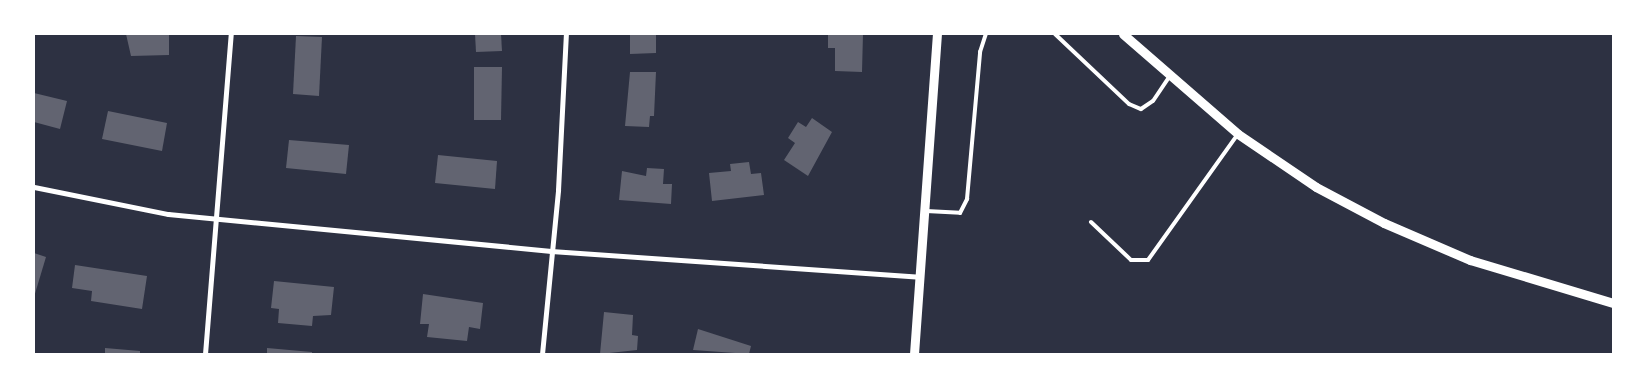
<!DOCTYPE html>
<style>
body{margin:0}
#map{position:relative;width:1647px;height:388px;overflow:hidden;background:#2d3142;font-family:Mulish,sans-serif}
div>[style]{position:absolute}
[style*='--x']{left:calc(var(--x)*1px);top:calc(var(--y)*1px);width:calc(var(--w)*1px);rotate:calc(var(--a)*1deg)}
.building>*{inset:0;background:#626471}
.service>*{height:4px;margin:-2px;padding:0 2px;transform-origin:2px;border-radius:2px;background:#fff}
.minor>*{height:5px;margin:-2.5px;padding:0 2.5px;transform-origin:2.5px;border-radius:2.5px;background:#fff}
.tertiary>*{height:9px;margin:-4.5px;padding:0 4.5px;transform-origin:4.5px;border-radius:4.5px;background:#fff}
span{translate:-50% -50%;white-space:nowrap;text-align:center;line-height:1.15;-webkit-text-stroke:4px #fff;paint-order:stroke}
.frame{position:absolute;inset:0;border:35px solid #fff;pointer-events:none}
</style>
<div id="map">
<div class="building">
<div style="clip-path:polygon(126px 34px,169px 34px,169px 55px,131px 56px)"></div>
<div style="clip-path:polygon(475px 34px,501px 34px,502px 51px,476px 52px)"></div>
<div style="clip-path:polygon(630px 34px,656px 34px,656px 53px,630px 54px)"></div>
<div style="clip-path:polygon(828px 34px,863px 34px,862px 72px,835px 71px,835px 48px,828px 48px)"></div>
<div style="clip-path:polygon(296px 36px,322px 37px,319px 96px,293px 94px)"></div>
<div style="clip-path:polygon(474px 67px,502px 67px,501px 120px,474px 120px)"></div>
<div style="clip-path:polygon(630px 72px,656px 72px,654px 116px,650px 116px,649px 127px,625px 126px)"></div>
<div style="clip-path:polygon(34px 93px,67px 101px,60px 129px,34px 122px)"></div>
<div style="clip-path:polygon(108px 111px,167px 123px,162px 151px,102px 139px)"></div>
<div style="clip-path:polygon(812px 118px,832px 132px,808px 176px,784px 160px,795px 143px,788px 138px,798px 122px,806px 127px)"></div>
<div style="clip-path:polygon(289px 140px,349px 145px,346px 174px,286px 168px)"></div>
<div style="clip-path:polygon(438px 155px,497px 161px,495px 189px,435px 183px)"></div>
<div style="clip-path:polygon(749px 162px,751px 174px,761px 173px,764px 195px,712px 201px,709px 173px,731px 171px,730px 164px)"></div>
<div style="clip-path:polygon(647px 168px,664px 169px,663px 184px,672px 184px,671px 204px,619px 200px,622px 171px,646px 176px)"></div>
<div style="clip-path:polygon(34px 253px,46px 257px,34px 297px)"></div>
<div style="clip-path:polygon(75px 265px,147px 276px,142px 309px,91px 301px,92px 291px,72px 288px)"></div>
<div style="clip-path:polygon(274px 281px,334px 287px,331px 315px,313px 316px,312px 326px,278px 323px,279px 309px,271px 308px)"></div>
<div style="clip-path:polygon(423px 294px,483px 303px,480px 329px,469px 327px,467px 341px,427px 337px,429px 324px,420px 324px)"></div>
<div style="clip-path:polygon(604px 312px,633px 315px,632px 335px,638px 336px,637px 350px,600px 354px)"></div>
<div style="clip-path:polygon(698px 329px,751px 346px,749px 354px,693px 350px)"></div>
<div style="clip-path:polygon(105px 348px,140px 351px,140px 354px,105px 354px)"></div>
<div style="clip-path:polygon(267px 348px,312px 352px,312px 354px,267px 354px)"></div>
</div>
<div class="service">
<div style="--x:1055;--y:34;--w:102;--a:43.4"></div>
<div style="--x:1129;--y:104;--w:13;--a:23"></div>
<div style="--x:1141;--y:109;--w:14;--a:-34"></div>
<div style="--x:1153;--y:101;--w:29;--a:-56"></div>
<div style="--x:926;--y:211;--w:34;--a:3"></div>
<div style="--x:960;--y:213;--w:16;--a:-63"></div>
<div style="--x:967;--y:199;--w:148;--a:-84.9"></div>
<div style="--x:980;--y:52;--w:19;--a:-72"></div>
<div style="--x:1091;--y:222;--w:55;--a:43.5"></div>
<div style="--x:1131;--y:260;--w:17;--a:0"></div>
<div style="--x:1148;--y:260;--w:155;--a:-54.5"></div>
</div>
<div class="minor">
<div style="--x:34;--y:187;--w:137;--a:11.4"></div>
<div style="--x:168;--y:214;--w:385;--a:5.5"></div>
<div style="--x:551;--y:251;--w:369;--a:4"></div>
<div style="--x:205;--y:354;--w:321;--a:-85.4"></div>
<div style="--x:542;--y:354;--w:165;--a:-84.4"></div>
<div style="--x:558;--y:190;--w:156;--a:-87.1"></div>
</div>
<div class="tertiary">
<div style="--x:1123;--y:34;--w:152;--a:41"></div>
<div style="--x:1238;--y:134;--w:94;--a:34.2"></div>
<div style="--x:1316;--y:187;--w:77;--a:27.9"></div>
<div style="--x:1384;--y:223;--w:94;--a:23.3"></div>
<div style="--x:1470;--y:260;--w:149;--a:16.7"></div>
<div style="--x:914;--y:354;--w:321;--a:-85.9"></div>
</div>
<div class="frame"></div>
</div>
